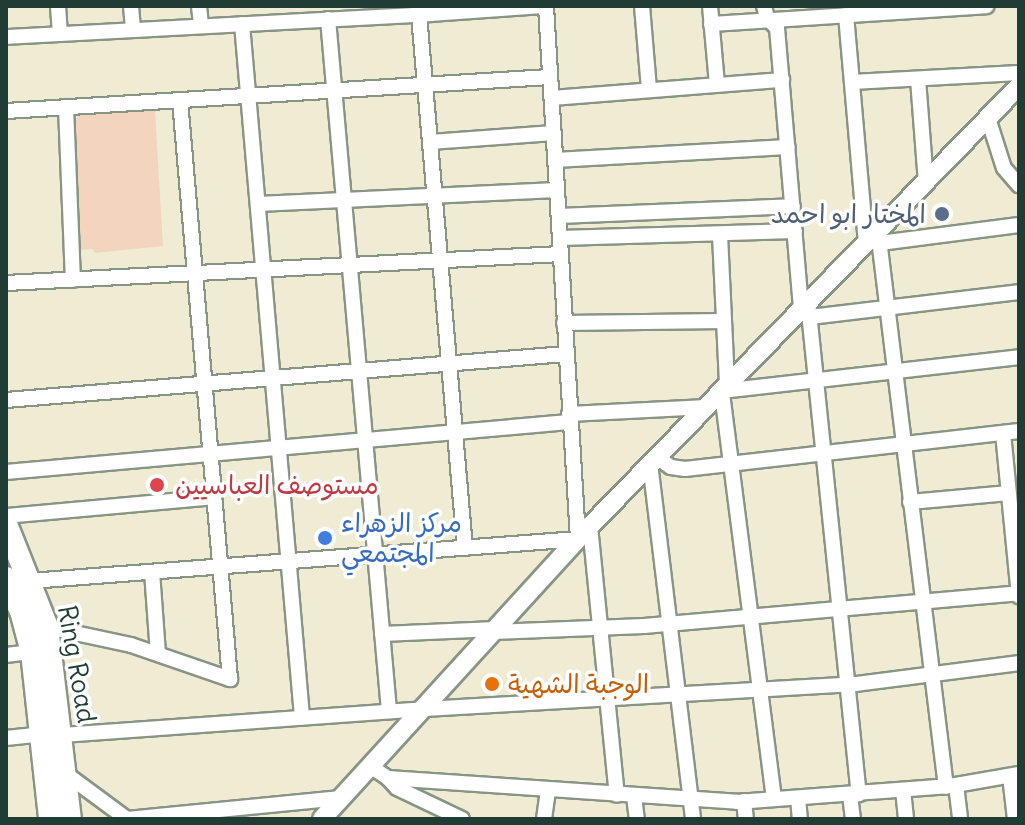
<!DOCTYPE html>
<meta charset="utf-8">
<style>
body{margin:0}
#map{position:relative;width:1025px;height:825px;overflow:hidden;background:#f0ecd4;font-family:Delius,"Playpen Sans Arabic",sans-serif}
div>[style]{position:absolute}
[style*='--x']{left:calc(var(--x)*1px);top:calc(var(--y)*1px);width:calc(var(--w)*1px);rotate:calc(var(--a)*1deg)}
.built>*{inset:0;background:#f3d4bf}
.roads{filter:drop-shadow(2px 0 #889484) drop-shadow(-2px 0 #889484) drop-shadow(0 2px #889484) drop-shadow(0 -2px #889484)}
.minor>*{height:14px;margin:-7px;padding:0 7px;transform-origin:7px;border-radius:7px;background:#fff}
.secondary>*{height:18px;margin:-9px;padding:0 9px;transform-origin:9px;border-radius:9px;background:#fff}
.trunk>*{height:22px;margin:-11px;padding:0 11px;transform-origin:11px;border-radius:11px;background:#fff}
.dots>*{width:22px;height:22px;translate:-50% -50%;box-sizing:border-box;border:4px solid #fff;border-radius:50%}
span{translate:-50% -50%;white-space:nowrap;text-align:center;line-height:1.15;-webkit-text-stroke:7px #fff;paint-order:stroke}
.service-label{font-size:26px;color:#4e5e75}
.right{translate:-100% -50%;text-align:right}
.health-label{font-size:26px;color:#be3a42}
.left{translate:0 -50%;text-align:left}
.shop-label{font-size:26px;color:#366cbe}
.street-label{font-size:26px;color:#1f3d34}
.food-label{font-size:26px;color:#c56008}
.frame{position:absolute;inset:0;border:8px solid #1f3d34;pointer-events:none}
</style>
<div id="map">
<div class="built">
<div style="clip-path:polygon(155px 110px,163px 246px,95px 253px,92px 249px,79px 250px,73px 122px,80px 114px)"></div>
</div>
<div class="roads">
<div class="minor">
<div style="--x:58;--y:6;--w:28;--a:86"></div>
<div style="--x:131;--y:6;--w:24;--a:85"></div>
<div style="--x:199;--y:6;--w:20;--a:84"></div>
<div style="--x:430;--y:6;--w:8;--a:90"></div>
<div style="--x:430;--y:14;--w:113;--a:-4"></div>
<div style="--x:642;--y:6;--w:84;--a:85.2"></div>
<div style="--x:710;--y:6;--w:79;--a:84.9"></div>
<div style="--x:764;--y:6;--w:12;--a:76"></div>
<div style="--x:767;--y:18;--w:14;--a:45"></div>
<div style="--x:777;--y:28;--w:283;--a:85.1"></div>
<div style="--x:419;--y:15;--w:535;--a:85.07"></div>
<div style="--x:846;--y:15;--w:230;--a:85"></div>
<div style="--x:328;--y:19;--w:695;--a:84.96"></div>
<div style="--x:242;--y:24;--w:696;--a:85.05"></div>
<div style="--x:711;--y:24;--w:276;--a:-3.7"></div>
<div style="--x:6;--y:37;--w:425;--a:-3.1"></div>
<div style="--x:918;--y:79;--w:103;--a:85.6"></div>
<div style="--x:852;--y:82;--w:167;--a:-3.1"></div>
<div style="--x:552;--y:98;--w:231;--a:-4.5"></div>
<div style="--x:66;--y:107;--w:173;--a:87.7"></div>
<div style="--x:6;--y:111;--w:545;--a:-3.58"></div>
<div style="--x:988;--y:118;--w:52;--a:72.3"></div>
<div style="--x:1004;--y:168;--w:23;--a:49"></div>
<div style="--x:430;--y:142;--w:124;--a:-4.2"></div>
<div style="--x:555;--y:160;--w:233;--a:-3.2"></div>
<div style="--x:258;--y:204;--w:299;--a:-2.7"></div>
<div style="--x:559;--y:216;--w:234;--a:-2.4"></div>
<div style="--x:878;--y:231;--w:560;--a:83.03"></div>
<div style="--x:720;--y:235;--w:151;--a:87.3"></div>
<div style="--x:560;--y:238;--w:235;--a:-1.7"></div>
<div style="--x:880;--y:243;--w:140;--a:-7.4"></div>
<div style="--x:6;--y:283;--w:556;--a:-2.99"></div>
<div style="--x:808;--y:303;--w:494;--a:84.1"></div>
<div style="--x:810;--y:317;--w:210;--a:-6.8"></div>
<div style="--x:564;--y:323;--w:160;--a:-0.7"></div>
<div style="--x:6;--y:400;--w:562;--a:-4.7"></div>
<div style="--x:569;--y:414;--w:138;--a:-2.9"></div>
<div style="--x:1003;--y:433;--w:164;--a:84.4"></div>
<div style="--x:657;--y:457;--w:17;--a:36"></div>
<div style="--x:671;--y:467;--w:14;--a:8"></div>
<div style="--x:685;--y:469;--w:336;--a:-6.5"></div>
<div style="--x:650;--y:463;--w:359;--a:83.1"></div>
<div style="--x:6;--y:472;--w:565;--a:-5.08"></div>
<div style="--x:910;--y:502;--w:99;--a:-5.2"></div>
<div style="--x:6;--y:516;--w:209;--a:-5.2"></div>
<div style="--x:590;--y:526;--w:270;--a:84.3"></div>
<div style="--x:152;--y:572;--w:82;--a:85.8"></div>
<div style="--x:30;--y:581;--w:550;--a:-4.38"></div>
<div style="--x:578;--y:539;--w:534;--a:-93.44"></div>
<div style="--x:47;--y:627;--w:86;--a:12.1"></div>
<div style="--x:131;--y:645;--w:105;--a:19"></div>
<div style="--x:230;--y:679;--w:581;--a:-94.94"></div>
<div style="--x:493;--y:632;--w:151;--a:-2.3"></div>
<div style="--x:644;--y:626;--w:376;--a:-5"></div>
<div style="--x:382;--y:634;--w:114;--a:-2.5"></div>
<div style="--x:6;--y:655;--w:26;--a:-7"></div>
<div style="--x:62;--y:735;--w:362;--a:-4.1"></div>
<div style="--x:423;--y:709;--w:434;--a:-3.3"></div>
<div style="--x:856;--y:684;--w:164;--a:-7.3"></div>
<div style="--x:6;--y:738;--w:36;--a:-6"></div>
<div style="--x:370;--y:766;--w:22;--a:34"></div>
<div style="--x:388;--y:778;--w:350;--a:3.9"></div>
<div style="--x:737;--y:802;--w:214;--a:-4.3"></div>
<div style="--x:950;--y:786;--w:70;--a:-9.9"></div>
<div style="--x:66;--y:774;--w:76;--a:36.4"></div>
<div style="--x:1010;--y:776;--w:43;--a:83.4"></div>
<div style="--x:388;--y:778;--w:13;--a:48"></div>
<div style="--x:397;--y:788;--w:72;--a:25.5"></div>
<div style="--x:956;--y:785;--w:34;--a:83"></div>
<div style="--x:903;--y:790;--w:29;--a:84"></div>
<div style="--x:850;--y:795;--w:24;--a:83"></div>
<div style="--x:634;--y:796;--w:23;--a:83"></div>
<div style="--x:798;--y:798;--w:21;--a:85"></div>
<div style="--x:774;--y:799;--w:411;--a:-97.3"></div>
<div style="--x:722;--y:391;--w:299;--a:-6.5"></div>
<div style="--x:744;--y:801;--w:18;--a:84"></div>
<div style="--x:127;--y:819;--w:215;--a:-5.6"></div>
<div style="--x:544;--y:819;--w:29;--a:-82"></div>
</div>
<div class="secondary">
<div style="--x:322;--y:819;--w:397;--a:-47.6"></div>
<div style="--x:590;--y:526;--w:615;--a:-45.73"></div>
</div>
<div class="trunk">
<div style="--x:6;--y:524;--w:111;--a:68.3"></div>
<div style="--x:47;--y:627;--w:193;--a:83.2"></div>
<div style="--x:6;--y:578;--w:36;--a:66"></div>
<div style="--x:21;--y:611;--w:42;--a:75"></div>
<div style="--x:32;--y:652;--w:168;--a:83.8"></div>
</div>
</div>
<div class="dots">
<div style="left:942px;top:214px;background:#5c6f8a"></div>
<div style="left:157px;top:485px;background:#e0444e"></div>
<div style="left:325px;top:538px;background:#3f7fe0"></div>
<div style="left:492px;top:684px;background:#e8710a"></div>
</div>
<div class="service-label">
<span class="right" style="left:926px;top:214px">المختار ابو احمد</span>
</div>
<div class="health-label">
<span class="left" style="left:175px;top:485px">مستوصف العباسيين</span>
</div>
<div class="shop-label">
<span class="left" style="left:341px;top:538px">مركز الزهراء<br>المجتمعي</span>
</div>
<div class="street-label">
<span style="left:77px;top:664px;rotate:80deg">Ring Road</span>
</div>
<div class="food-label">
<span class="left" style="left:508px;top:684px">الوجبة الشهية</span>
</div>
<div class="frame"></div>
</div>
